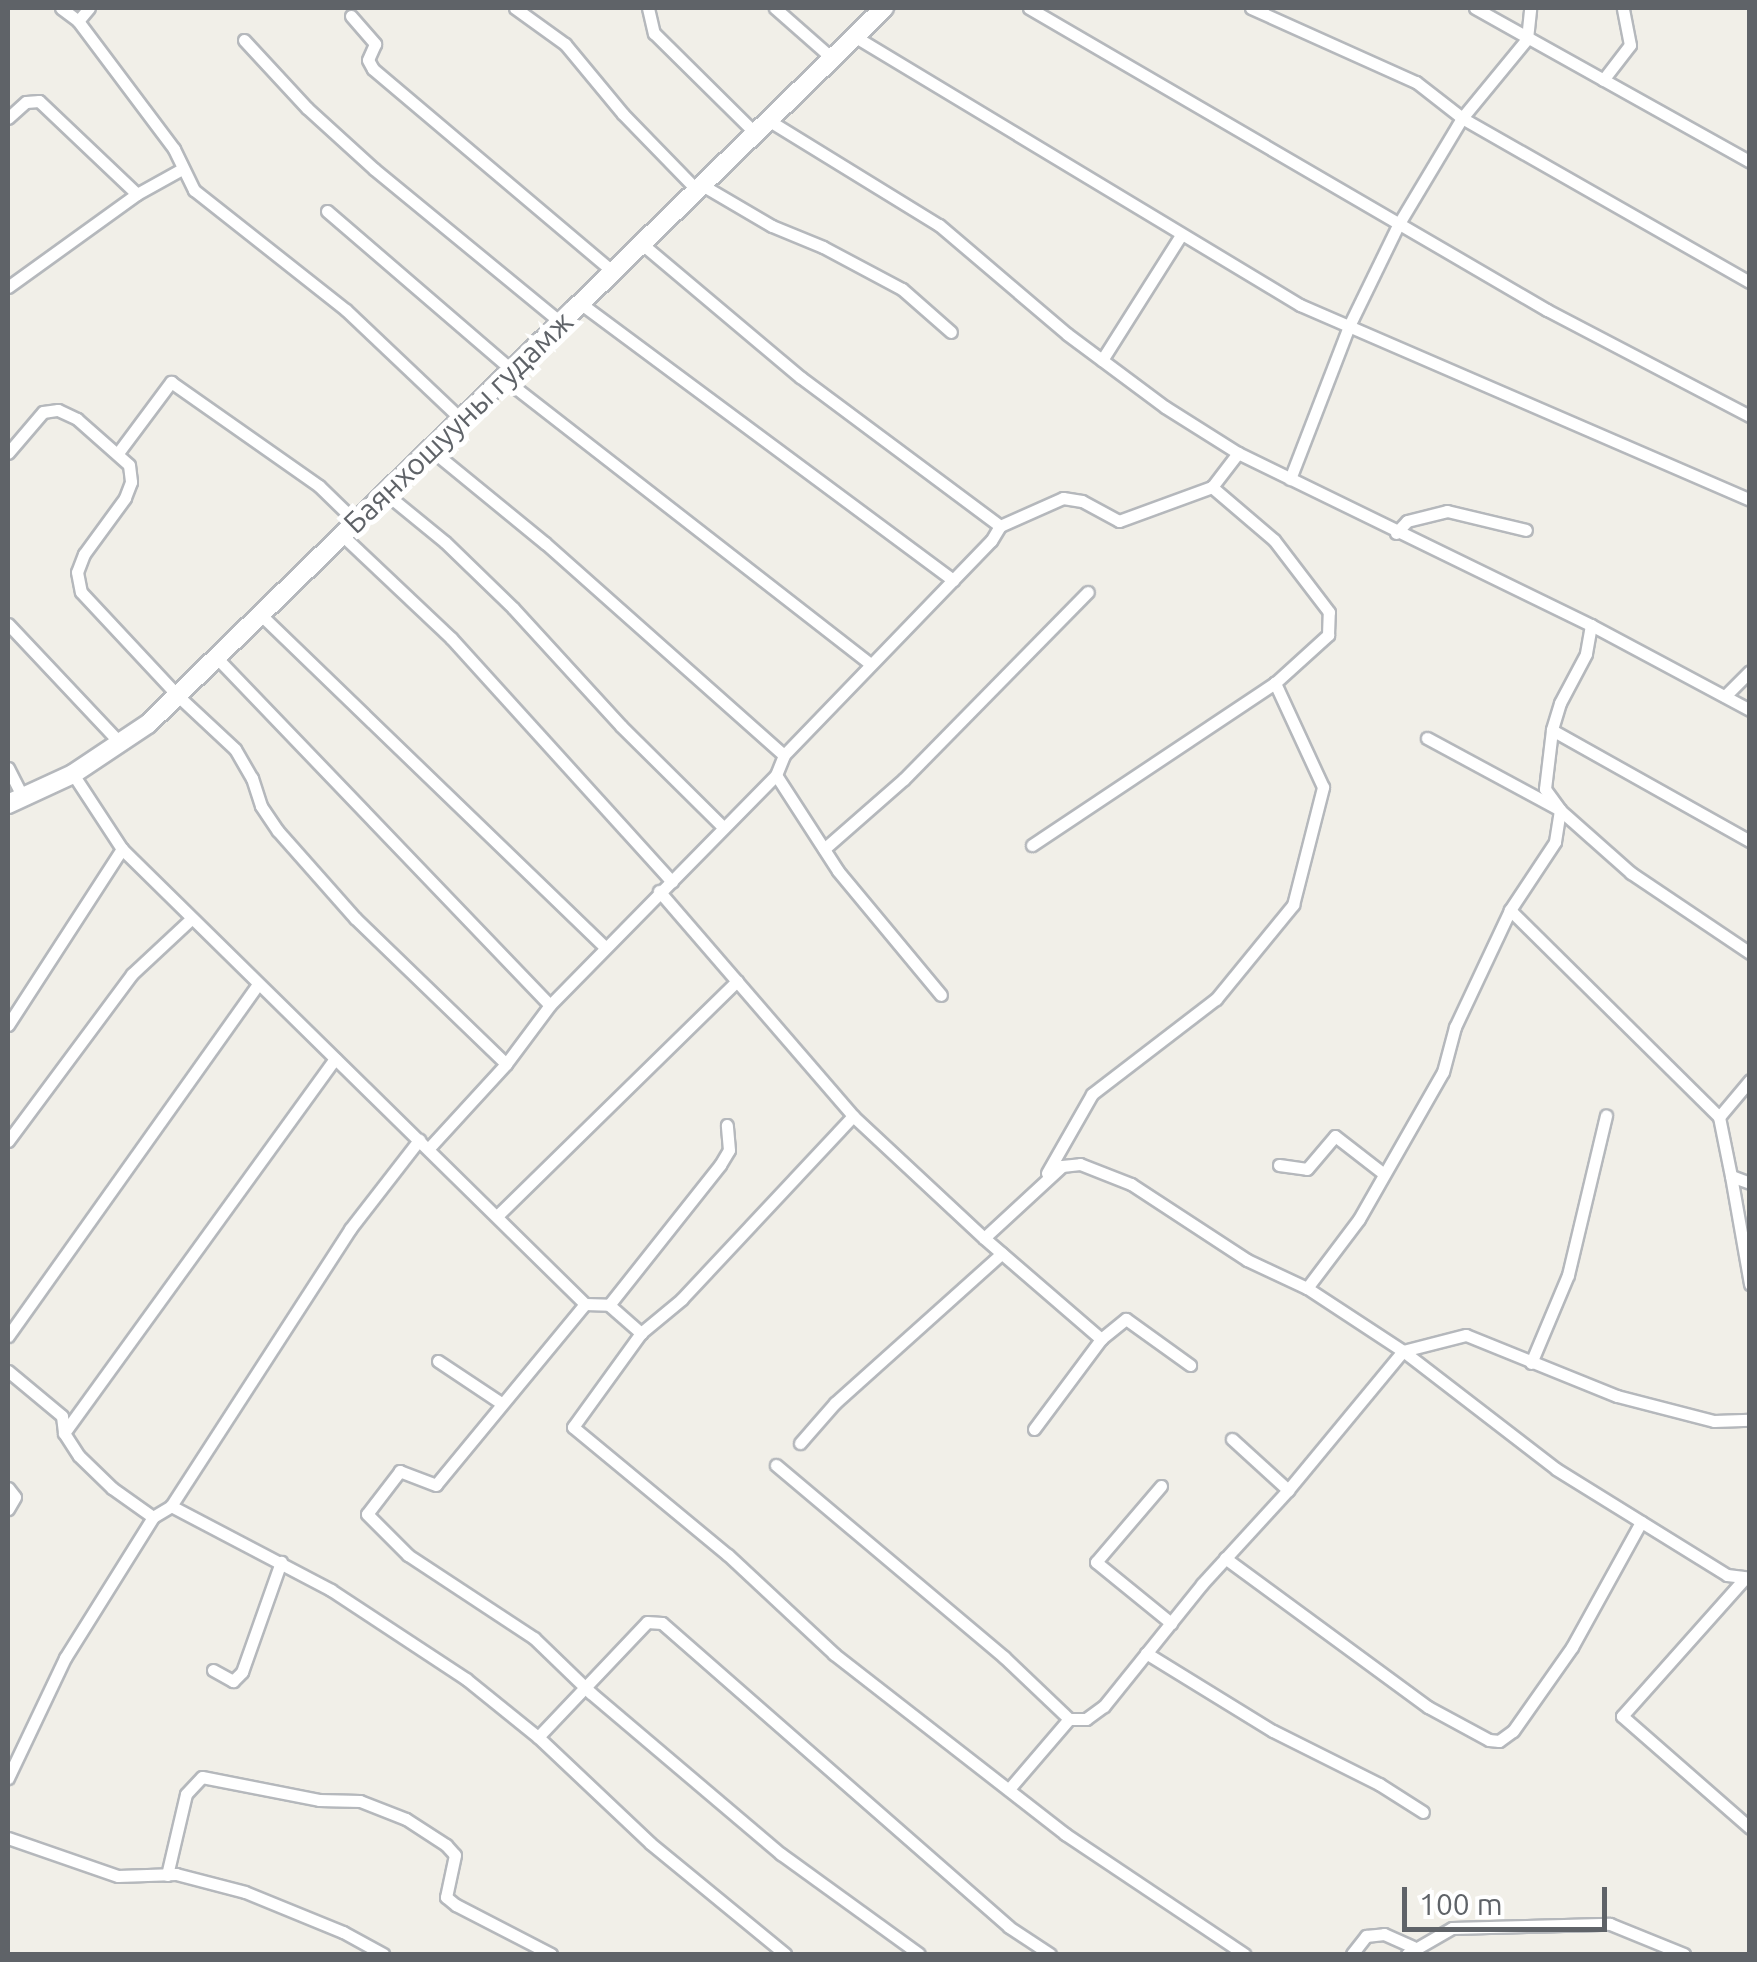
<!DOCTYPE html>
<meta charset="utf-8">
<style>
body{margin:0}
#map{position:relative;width:1757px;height:1962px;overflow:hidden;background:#f1efe8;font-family:Ubuntu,sans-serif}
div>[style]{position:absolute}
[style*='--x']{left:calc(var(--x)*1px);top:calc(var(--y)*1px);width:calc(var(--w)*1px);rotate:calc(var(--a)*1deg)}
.roads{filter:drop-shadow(2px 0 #b5b8bc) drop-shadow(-2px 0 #b5b8bc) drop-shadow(0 2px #b5b8bc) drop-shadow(0 -2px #b5b8bc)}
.street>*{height:11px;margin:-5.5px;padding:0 5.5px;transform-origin:5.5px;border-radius:5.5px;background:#fff}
.secondary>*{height:18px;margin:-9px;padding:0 9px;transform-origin:9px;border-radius:9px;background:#fff}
span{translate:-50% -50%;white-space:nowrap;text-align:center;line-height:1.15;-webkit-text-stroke:10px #fff;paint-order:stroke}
.street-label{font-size:30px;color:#5f6368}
.frame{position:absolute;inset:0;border:10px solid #5f6368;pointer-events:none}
.scale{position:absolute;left:1402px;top:1887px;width:205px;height:45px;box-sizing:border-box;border:5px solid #5f6368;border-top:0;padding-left:12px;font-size:30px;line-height:35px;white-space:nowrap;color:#5f6368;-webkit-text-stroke:8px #fff;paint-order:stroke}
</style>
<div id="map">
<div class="roads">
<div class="street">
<div style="--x:61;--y:8;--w:21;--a:37"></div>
<div style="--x:78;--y:21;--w:160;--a:53.1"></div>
<div style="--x:174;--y:149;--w:46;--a:64"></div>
<div style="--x:194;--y:190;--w:194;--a:38.3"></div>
<div style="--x:346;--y:310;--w:158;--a:43.5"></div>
<div style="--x:515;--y:8;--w:62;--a:35.8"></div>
<div style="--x:565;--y:44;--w:91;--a:50.4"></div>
<div style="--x:623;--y:114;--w:106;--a:45.8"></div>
<div style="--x:648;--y:8;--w:26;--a:77"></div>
<div style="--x:654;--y:33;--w:141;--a:44.7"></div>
<div style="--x:775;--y:8;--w:76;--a:41.3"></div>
<div style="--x:1029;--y:8;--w:600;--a:30.24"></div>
<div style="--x:1547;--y:310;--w:229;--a:27.6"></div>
<div style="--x:1251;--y:8;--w:181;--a:24.2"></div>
<div style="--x:1416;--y:82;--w:58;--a:38"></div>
<div style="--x:1462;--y:118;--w:331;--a:29.7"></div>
<div style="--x:1475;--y:8;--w:315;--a:29.2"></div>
<div style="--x:351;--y:16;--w:37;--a:49"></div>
<div style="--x:375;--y:44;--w:17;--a:114"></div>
<div style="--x:368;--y:60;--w:10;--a:61"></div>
<div style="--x:373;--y:69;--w:314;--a:40.2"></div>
<div style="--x:78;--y:21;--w:17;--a:-50"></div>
<div style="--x:854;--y:36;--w:521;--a:31.1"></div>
<div style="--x:1300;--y:305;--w:490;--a:23.4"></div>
<div style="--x:244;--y:40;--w:93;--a:47.2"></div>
<div style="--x:307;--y:108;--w:91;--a:42.3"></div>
<div style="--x:374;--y:169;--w:241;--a:39.4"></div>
<div style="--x:1603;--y:80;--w:44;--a:-52.4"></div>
<div style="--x:1630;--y:45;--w:38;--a:-101"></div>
<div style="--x:8;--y:118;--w:24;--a:-42"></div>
<div style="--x:26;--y:102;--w:13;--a:-4"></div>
<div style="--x:39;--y:101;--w:135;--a:43.5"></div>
<div style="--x:768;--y:120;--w:201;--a:31.6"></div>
<div style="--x:939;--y:225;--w:168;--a:40.4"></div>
<div style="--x:1067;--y:334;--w:122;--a:36.7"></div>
<div style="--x:1165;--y:407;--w:86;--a:32.2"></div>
<div style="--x:1238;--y:453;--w:393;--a:26"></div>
<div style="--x:1591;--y:625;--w:29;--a:100"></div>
<div style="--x:1586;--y:654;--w:55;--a:118"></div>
<div style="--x:1560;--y:703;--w:28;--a:107"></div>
<div style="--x:1552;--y:730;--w:59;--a:96.8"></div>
<div style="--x:1545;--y:789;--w:26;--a:54"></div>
<div style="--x:1560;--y:810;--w:32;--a:99"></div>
<div style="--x:1555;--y:842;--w:82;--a:123.5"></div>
<div style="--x:1510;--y:910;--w:294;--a:44.7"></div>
<div style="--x:1719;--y:1117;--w:60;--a:78.5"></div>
<div style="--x:1731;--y:1176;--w:20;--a:20"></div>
<div style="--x:702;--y:185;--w:81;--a:30.4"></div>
<div style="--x:772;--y:226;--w:55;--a:22.4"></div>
<div style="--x:823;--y:247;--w:89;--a:28"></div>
<div style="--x:902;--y:289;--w:65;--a:41.3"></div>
<div style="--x:327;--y:211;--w:244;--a:40.7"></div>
<div style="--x:8;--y:287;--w:159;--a:-35.8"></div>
<div style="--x:137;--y:194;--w:51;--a:-29.1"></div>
<div style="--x:580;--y:303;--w:465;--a:36.6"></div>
<div style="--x:1102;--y:360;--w:148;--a:-57.7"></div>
<div style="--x:503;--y:378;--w:464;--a:37.9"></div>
<div style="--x:430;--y:449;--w:149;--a:39.3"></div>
<div style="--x:545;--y:543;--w:319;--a:41.6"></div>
<div style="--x:8;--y:453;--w:54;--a:-49.5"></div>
<div style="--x:43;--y:412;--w:15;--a:-8"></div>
<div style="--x:58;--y:410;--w:21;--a:25"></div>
<div style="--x:77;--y:419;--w:69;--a:41.5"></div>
<div style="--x:129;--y:465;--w:17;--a:83"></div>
<div style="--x:131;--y:482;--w:17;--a:111"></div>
<div style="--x:125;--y:498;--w:69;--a:126.2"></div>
<div style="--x:84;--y:554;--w:19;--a:111"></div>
<div style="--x:77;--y:572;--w:20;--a:79"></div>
<div style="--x:81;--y:592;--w:141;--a:47"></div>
<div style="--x:177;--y:695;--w:79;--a:43"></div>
<div style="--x:235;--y:749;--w:34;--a:60"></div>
<div style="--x:252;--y:778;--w:29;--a:72"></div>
<div style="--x:261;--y:806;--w:30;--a:56"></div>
<div style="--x:278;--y:831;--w:116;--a:48.5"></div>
<div style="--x:355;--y:918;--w:210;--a:44"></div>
<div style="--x:506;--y:1064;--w:74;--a:-53.3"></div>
<div style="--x:550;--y:1005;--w:322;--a:-45.5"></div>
<div style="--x:776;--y:775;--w:22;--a:-68"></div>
<div style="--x:784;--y:755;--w:298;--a:-46"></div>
<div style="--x:991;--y:541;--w:17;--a:-59"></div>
<div style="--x:1000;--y:526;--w:249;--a:-143.3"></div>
<div style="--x:800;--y:377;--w:208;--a:-139.9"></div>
<div style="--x:118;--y:453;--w:89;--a:-53.3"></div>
<div style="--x:171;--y:382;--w:181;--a:35.1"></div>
<div style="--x:319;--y:486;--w:52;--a:44.2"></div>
<div style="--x:1290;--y:479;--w:164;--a:-68.9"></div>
<div style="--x:1349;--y:326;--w:112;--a:-64.1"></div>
<div style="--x:1398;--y:225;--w:125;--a:-59.1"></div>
<div style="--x:1462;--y:118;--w:102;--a:-50.6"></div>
<div style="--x:1527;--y:39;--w:31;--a:-84"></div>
<div style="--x:385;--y:493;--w:77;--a:39.2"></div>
<div style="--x:445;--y:542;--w:95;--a:44.1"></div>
<div style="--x:513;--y:608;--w:160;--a:47.5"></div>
<div style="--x:621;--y:726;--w:144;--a:44.7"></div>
<div style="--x:1000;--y:526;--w:69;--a:-24"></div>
<div style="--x:1063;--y:498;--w:19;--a:9"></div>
<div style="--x:1082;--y:501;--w:42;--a:28.4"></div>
<div style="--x:1119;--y:521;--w:99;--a:-20.1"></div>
<div style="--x:1396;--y:533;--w:16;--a:-47"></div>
<div style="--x:1407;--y:521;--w:41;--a:-14"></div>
<div style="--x:1447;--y:511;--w:81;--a:13.5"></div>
<div style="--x:342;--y:535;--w:150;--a:43.4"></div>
<div style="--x:451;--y:638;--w:329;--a:47.8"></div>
<div style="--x:260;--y:614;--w:479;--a:44"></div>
<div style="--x:8;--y:624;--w:163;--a:46.7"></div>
<div style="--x:1591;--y:625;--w:180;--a:28.1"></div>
<div style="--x:216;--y:657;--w:482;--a:46.2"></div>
<div style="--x:1725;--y:696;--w:35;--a:-45"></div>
<div style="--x:1552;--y:730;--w:227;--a:29.3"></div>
<div style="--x:1427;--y:738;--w:151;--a:28.4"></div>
<div style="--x:1560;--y:810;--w:95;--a:41.6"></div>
<div style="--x:1631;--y:873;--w:143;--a:33.9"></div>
<div style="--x:8;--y:768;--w:33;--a:63"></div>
<div style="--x:776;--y:775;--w:114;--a:57.1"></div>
<div style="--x:838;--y:871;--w:161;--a:50.3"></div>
<div style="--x:1032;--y:845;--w:292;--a:-33.7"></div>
<div style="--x:122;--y:849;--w:649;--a:44.5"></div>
<div style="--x:585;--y:1304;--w:234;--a:129.5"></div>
<div style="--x:436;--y:1485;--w:39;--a:-159"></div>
<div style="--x:400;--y:1471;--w:54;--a:127.5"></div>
<div style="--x:367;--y:1514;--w:58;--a:45"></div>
<div style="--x:408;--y:1555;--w:151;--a:33.4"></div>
<div style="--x:534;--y:1638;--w:79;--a:44"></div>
<div style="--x:591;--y:1693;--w:249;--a:40.3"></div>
<div style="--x:781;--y:1854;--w:170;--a:35.9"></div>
<div style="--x:824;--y:849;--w:106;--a:-41.2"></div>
<div style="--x:904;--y:779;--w:262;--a:-45.5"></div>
<div style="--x:659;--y:891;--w:297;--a:49.2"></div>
<div style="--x:853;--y:1116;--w:179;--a:43"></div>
<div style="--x:984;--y:1238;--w:106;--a:-42.7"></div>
<div style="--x:1062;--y:1166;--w:18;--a:-6"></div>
<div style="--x:1080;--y:1164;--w:55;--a:21.4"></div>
<div style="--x:1131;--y:1184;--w:139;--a:33.2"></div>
<div style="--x:1247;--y:1260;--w:66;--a:25"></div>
<div style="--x:1307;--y:1288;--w:115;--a:33.3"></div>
<div style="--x:1403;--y:1351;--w:193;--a:37.6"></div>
<div style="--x:1556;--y:1469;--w:201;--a:31.8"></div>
<div style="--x:1727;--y:1575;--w:23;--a:7"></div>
<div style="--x:8;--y:1025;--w:210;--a:-57.1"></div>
<div style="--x:122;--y:849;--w:90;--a:-123.2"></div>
<div style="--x:853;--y:1116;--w:250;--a:133.1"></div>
<div style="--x:682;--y:1299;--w:53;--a:140.3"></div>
<div style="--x:641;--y:1333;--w:116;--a:125.9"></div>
<div style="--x:573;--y:1427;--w:201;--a:39.6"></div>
<div style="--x:728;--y:1555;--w:145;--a:43"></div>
<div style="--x:834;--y:1654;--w:293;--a:37.9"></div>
<div style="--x:1065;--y:1834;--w:216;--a:33.8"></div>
<div style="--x:1719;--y:1117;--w:48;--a:-50"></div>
<div style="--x:8;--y:1141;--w:208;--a:-53.4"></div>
<div style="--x:132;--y:974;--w:81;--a:-43"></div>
<div style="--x:429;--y:1148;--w:114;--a:-47.5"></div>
<div style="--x:1279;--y:1165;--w:28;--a:8"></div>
<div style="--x:1307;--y:1169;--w:43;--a:-49.7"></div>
<div style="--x:1335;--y:1136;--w:62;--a:37.8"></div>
<div style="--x:1047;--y:1173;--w:91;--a:-60.3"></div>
<div style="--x:1092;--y:1094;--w:156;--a:-37.5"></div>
<div style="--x:1216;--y:999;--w:122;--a:-50.7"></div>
<div style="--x:1293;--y:905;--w:122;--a:-75.7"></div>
<div style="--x:1323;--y:787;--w:115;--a:-114.8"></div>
<div style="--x:1275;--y:683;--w:72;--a:-42.2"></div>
<div style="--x:1328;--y:635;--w:23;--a:-88"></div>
<div style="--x:1329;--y:612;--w:91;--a:-127.4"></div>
<div style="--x:1274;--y:540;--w:82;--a:-139.5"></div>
<div style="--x:1212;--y:487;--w:43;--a:-52.6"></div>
<div style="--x:1731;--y:1176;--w:110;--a:80"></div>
<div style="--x:497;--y:1216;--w:336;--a:-44.4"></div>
<div style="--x:984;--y:1238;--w:155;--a:40.8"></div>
<div style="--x:1101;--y:1339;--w:32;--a:-39"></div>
<div style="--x:1126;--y:1319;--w:79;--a:35.7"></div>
<div style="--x:1307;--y:1288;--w:86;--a:-53"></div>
<div style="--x:1359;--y:1219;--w:169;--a:-60.3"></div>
<div style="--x:1443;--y:1072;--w:47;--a:-75.1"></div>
<div style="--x:1455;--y:1027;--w:129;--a:-64.8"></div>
<div style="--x:585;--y:1304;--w:24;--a:2"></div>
<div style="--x:609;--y:1305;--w:43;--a:41.2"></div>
<div style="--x:609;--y:1305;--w:179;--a:-51.6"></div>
<div style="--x:720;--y:1165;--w:17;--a:-59"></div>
<div style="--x:729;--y:1150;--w:25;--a:-95"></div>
<div style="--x:8;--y:1336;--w:430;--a:-54.6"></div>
<div style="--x:438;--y:1361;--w:76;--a:33.7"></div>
<div style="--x:1531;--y:1363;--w:95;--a:-67.2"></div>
<div style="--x:1568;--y:1275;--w:164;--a:-76.6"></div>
<div style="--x:8;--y:1371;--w:70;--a:39.8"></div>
<div style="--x:62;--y:1416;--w:17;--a:83"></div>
<div style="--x:64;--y:1433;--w:27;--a:57"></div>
<div style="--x:79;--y:1456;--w:46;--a:44.1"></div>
<div style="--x:112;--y:1488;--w:50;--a:35.3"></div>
<div style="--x:1034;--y:1429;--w:112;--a:-53.3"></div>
<div style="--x:64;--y:1433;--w:462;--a:-54.1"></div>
<div style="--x:1232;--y:1439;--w:76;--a:42.3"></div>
<div style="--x:800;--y:1443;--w:53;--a:-48.8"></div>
<div style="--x:835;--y:1403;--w:224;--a:-41.9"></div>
<div style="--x:776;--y:1465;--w:298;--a:40.1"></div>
<div style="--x:1004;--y:1657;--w:90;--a:43.6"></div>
<div style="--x:1161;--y:1486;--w:100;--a:130.5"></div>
<div style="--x:1096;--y:1562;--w:97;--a:39.1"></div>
<div style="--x:8;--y:1488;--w:11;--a:52"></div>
<div style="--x:15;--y:1497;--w:14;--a:120"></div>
<div style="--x:171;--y:1506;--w:181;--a:27.7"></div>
<div style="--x:331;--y:1590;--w:162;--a:33.4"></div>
<div style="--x:466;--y:1679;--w:92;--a:38.9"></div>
<div style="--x:538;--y:1737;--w:154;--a:43.4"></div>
<div style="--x:650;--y:1843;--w:175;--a:39.4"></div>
<div style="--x:1225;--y:1558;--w:252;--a:36.3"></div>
<div style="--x:1428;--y:1707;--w:69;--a:28.4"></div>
<div style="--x:1489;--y:1740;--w:10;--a:6"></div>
<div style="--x:1499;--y:1741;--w:17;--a:-36"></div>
<div style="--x:1513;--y:1731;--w:103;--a:-54.9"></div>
<div style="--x:1572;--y:1647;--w:143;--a:-61.1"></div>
<div style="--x:1745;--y:1578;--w:185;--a:131.7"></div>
<div style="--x:1622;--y:1716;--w:170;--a:41.2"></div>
<div style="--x:1146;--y:1653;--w:149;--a:31.6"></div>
<div style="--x:1273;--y:1731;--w:119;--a:26.6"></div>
<div style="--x:1379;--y:1784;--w:52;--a:32.5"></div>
<div style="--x:213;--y:1670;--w:23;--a:29"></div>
<div style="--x:233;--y:1681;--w:13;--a:-45"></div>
<div style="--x:242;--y:1672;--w:117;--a:-70.5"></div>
<div style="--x:538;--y:1737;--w:158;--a:-46.5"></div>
<div style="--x:647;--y:1622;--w:15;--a:4"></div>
<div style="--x:662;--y:1623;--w:461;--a:41.2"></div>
<div style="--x:1009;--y:1927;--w:49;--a:33.4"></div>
<div style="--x:8;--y:1778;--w:133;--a:-64.6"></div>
<div style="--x:65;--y:1658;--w:166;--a:-58"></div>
<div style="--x:153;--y:1517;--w:21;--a:-31"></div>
<div style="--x:171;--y:1506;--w:330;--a:-57.1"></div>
<div style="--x:350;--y:1229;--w:113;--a:-52.2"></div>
<div style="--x:1009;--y:1789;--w:92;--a:-49.4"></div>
<div style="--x:1069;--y:1719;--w:17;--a:0"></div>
<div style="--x:1086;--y:1719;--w:22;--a:-36"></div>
<div style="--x:1104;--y:1706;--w:156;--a:-51.2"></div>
<div style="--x:1202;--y:1584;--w:127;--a:-47.5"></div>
<div style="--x:1288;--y:1490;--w:180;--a:-50.4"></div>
<div style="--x:1403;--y:1351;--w:65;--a:-14.3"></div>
<div style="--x:1466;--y:1335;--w:163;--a:22"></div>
<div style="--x:1617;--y:1396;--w:100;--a:14.5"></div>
<div style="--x:1714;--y:1421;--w:36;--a:-2"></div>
<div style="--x:8;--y:1838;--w:116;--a:19.1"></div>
<div style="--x:118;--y:1876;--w:58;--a:-2"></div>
<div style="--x:176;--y:1874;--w:71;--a:14.6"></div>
<div style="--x:245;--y:1892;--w:106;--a:22.2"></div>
<div style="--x:343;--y:1932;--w:46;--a:28.8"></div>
<div style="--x:167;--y:1875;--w:83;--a:-76.8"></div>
<div style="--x:186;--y:1794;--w:23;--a:-47"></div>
<div style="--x:202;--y:1777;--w:119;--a:11.1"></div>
<div style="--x:319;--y:1800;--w:41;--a:1.4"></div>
<div style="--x:360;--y:1801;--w:49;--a:21.4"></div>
<div style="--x:406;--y:1819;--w:48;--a:33"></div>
<div style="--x:446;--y:1845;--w:13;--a:48"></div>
<div style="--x:455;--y:1855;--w:43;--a:102.1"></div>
<div style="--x:446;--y:1897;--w:13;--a:39"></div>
<div style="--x:456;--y:1905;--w:107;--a:27.3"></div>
<div style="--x:1352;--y:1954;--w:23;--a:-52"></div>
<div style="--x:1366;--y:1936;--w:18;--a:-6"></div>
<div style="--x:1384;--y:1934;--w:32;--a:24"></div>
<div style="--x:1407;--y:1954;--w:52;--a:-30"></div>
<div style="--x:1452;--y:1928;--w:158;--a:-1.5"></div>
<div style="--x:1610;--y:1924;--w:80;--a:22.1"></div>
</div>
<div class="secondary">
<div style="--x:8;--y:804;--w:72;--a:-24.8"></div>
<div style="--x:73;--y:774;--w:90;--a:-33.7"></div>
<div style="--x:148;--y:724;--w:1027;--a:-44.21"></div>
</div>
</div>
<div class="street-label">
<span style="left:458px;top:422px;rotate:-44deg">Баянхошууны гудамж</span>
</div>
<div class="frame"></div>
<div class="scale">100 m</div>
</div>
